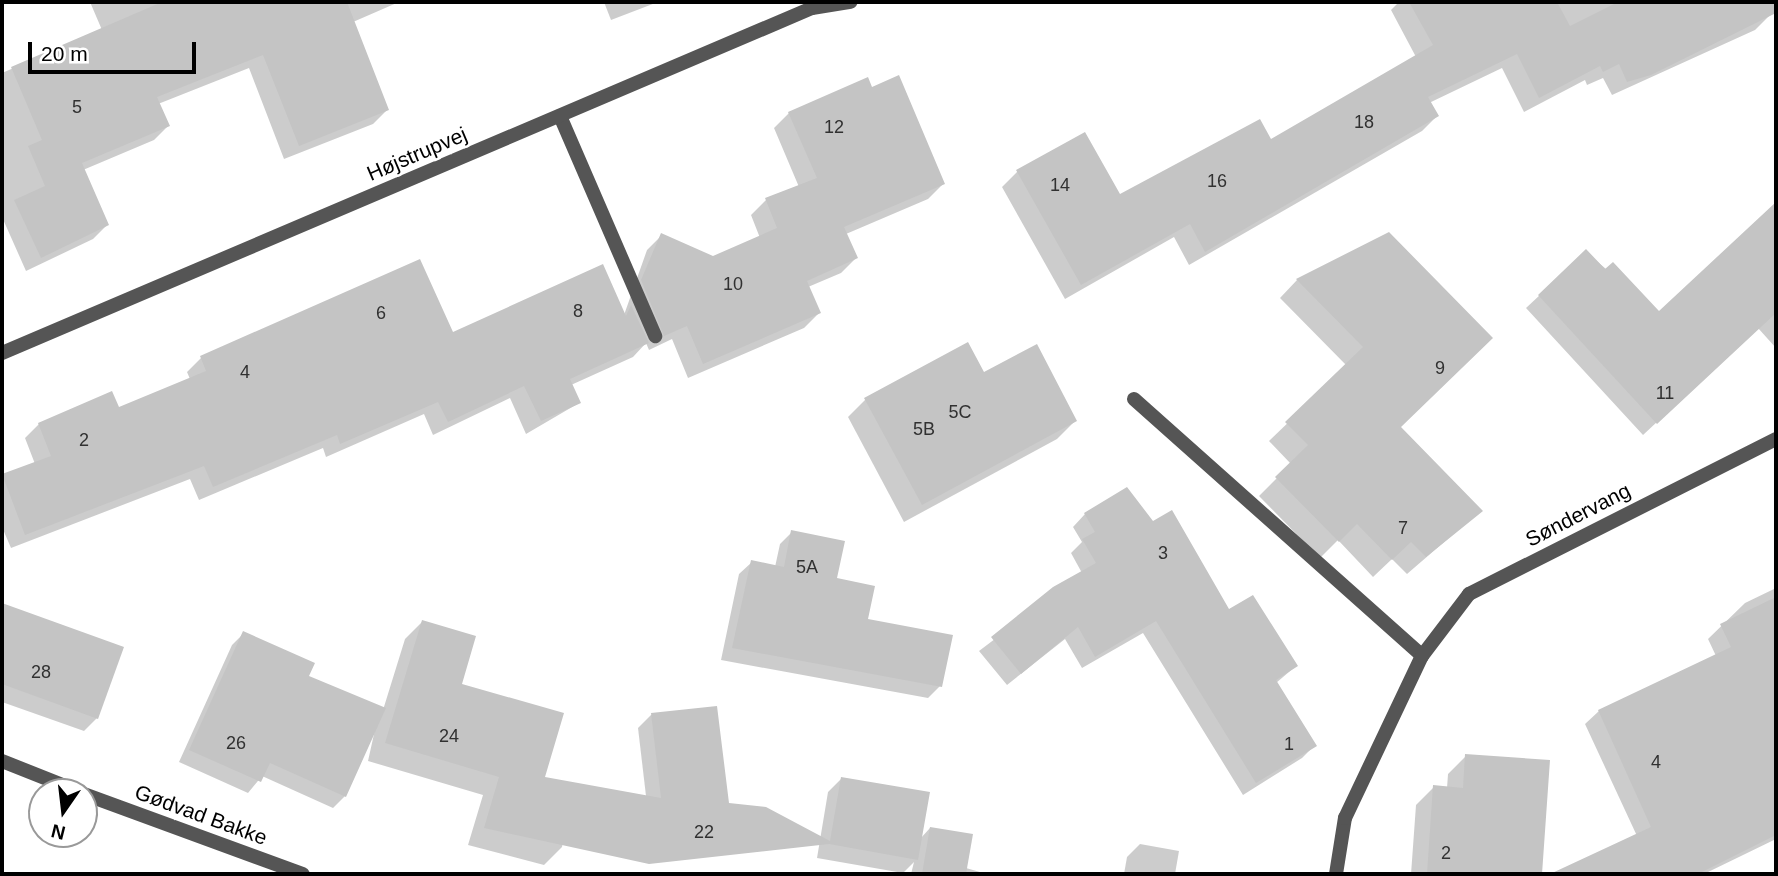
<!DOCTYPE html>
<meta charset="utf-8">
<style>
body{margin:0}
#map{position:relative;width:1778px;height:876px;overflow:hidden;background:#fff;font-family:Helvetica,sans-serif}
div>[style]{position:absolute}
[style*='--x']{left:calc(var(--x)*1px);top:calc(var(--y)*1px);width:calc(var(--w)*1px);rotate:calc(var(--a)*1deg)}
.shadow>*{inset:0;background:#0003}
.building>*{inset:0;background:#c4c4c4}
.lane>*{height:14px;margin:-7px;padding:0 7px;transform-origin:7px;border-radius:7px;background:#555}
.street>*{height:14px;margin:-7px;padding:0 7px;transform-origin:7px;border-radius:7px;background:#555}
span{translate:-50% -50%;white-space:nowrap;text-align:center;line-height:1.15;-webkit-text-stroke:5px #fff;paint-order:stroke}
.number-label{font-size:18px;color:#313131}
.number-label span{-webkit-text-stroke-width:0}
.street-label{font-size:21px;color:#000}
.frame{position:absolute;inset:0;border:4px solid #000;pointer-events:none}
.north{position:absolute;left:28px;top:778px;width:70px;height:70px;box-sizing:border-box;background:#fff;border:2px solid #999;border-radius:50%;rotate:194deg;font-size:19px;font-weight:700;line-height:28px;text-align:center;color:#000}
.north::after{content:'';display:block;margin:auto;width:24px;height:32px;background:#000;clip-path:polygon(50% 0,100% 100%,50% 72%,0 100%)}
.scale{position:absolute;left:28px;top:42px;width:168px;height:32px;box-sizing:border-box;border:4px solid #000;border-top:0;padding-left:9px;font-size:21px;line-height:24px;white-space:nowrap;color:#000;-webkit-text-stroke:5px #fff;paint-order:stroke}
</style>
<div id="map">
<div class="shadow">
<div style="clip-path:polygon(90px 2px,399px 2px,353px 22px,387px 110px,373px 124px,284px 159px,249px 68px,158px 104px,168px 126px,154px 140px,83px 170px,107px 225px,93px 239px,26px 271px,2px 217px,2px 73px,102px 30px)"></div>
<div style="clip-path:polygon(604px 2px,658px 2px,611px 20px)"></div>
<div style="clip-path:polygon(1399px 2px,1764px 2px,1770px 15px,1755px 30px,1612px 95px,1603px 78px,1587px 85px,1585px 80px,1524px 112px,1502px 68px,1429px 103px,1437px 116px,1422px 131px,1189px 265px,1174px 237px,1065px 299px,1002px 187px,1017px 172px,1084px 134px,1119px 196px,1270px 141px,1416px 57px,1391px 10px)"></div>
<div style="clip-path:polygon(871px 89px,943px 184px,928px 199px,846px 234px,856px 258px,841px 273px,808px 287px,819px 313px,804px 328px,688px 378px,672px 339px,649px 350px,646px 343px,633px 357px,571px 385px,579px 403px,526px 434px,510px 398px,433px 435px,424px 414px,326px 457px,323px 448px,199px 500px,190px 479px,11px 548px,2px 527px,2px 476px,35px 464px,25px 438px,39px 424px,118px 409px,190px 379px,187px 372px,201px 358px,419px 262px,452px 334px,624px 315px,647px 250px,662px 235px,713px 258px,760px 238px,751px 215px,766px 200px,799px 187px,774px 128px,789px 113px)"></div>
<div style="clip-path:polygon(1776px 204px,1776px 348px,1758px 328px,1643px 435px,1526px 308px,1586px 252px,1659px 314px)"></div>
<div style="clip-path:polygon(1389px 235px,1399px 427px,1480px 511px,1407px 574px,1392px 559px,1373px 577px,1338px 540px,1320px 558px,1259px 496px,1291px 464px,1269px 441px,1347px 366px,1280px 298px,1297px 280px)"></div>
<div style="clip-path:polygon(984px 375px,1075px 421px,1057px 439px,904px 522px,848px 417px,865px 400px)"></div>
<div style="clip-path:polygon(1085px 514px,1296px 666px,1276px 683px,1315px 745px,1302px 758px,1243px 795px,1143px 633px,1082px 668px,1065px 639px,1007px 685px,979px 651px,1082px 573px,1071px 553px,1082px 542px,1073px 527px)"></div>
<div style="clip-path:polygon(792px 532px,866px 620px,940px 686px,928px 698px,721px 660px,739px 574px,752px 562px,775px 567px,780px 544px)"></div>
<div style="clip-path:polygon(1776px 588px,1776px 839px,1704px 874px,1596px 874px,1591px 864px,1637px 836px,1585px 724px,1599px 711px,1716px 656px,1708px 639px,1745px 603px)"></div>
<div style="clip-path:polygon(2px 605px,122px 648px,97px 718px,84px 731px,2px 702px)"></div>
<div style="clip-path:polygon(422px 622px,460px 685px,543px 778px,574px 784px,562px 847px,544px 865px,468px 845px,483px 795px,368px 761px,376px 725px,345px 796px,333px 808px,262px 776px,248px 793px,179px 762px,232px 645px,244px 633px,307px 677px,383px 710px,405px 639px)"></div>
<div style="clip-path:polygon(715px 708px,650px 830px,638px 728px,651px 715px)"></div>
<div style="clip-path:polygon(1466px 756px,1549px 761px,1540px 874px,1393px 874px,1411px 874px,1416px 805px,1434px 787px,1447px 788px,1448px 774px)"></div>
<div style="clip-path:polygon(841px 779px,920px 839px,930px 828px,966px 868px,987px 874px,911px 874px,914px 862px,903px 873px,817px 858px,828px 792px)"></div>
<div style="clip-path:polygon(1140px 844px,1179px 851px,1175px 874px,1124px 874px,1127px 857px)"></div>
</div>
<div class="building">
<div style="clip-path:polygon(162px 2px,347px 2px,389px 110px,299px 146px,263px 55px,157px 97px,170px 126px,82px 163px,109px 225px,41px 258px,14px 200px,45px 186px,28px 146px,42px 140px,11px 67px)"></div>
<div style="clip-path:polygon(1409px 2px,1557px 2px,1570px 26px,1618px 2px,1776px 2px,1776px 13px,1651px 75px,1627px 82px,1619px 64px,1603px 72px,1600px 66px,1539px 98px,1517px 54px,1428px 97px,1439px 116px,1205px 252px,1190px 224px,1081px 285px,1016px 170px,1085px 132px,1120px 194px,1260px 119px,1271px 139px,1433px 45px)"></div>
<div style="clip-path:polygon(899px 75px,945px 184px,844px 227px,858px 258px,807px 281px,821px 313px,703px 364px,687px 326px,664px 336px,641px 280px,661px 233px,713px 256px,777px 228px,765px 198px,817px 178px,788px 112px,868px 77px,872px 87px)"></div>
<div style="clip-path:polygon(1776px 202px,1776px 313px,1657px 424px,1538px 295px,1586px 249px,1605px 269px,1613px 262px,1659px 311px)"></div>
<div style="clip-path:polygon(1389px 232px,1493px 338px,1401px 427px,1483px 511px,1426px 557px,1411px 542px,1392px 560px,1357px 524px,1339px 542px,1275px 477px,1308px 445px,1285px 422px,1363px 347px,1296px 279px)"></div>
<div style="clip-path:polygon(420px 259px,453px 332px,603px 264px,626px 316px,631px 305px,649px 343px,570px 379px,581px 403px,541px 421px,524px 386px,448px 422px,438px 402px,340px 444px,337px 435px,213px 487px,204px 466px,25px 535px,2px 474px,51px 456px,38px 423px,112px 391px,119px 407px,206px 371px,200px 356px)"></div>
<div style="clip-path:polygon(968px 342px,984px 372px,1037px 344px,1077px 421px,922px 505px,864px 398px)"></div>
<div style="clip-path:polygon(1127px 487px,1153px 521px,1172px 510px,1229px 609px,1253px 595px,1298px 666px,1276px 680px,1317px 746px,1256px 783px,1156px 621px,1095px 657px,1078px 627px,1021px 674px,991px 637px,1053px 587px,1096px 563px,1082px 539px,1095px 532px,1084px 513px)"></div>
<div style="clip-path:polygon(791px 530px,845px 541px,837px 578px,875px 586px,868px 619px,953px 635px,942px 687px,732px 648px,751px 560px,784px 567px)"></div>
<div style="clip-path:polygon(1776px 597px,1776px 835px,1698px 874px,1550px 874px,1651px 827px,1598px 710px,1731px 647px,1720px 624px)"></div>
<div style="clip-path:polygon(2px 603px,124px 647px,98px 719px,2px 684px)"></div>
<div style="clip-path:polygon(422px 620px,476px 636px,462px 684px,564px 713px,545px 777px,661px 798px,651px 713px,717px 706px,729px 803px,766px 807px,830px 841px,841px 777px,930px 792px,918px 860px,829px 844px,649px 864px,484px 828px,499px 777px,385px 743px)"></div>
<div style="clip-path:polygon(243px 631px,315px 663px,309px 676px,386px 708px,346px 797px,270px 763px,261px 782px,189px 750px)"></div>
<div style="clip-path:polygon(1465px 754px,1550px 760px,1542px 874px,1427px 874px,1433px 785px,1463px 788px)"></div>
<div style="clip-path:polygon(930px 827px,973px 834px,966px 874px,922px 874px)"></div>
</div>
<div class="lane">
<div style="--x:560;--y:116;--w:240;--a:66.6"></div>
</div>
<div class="street">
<div style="--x:2;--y:353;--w:880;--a:-23.07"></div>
<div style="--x:812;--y:8;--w:39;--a:-9"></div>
<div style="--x:1134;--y:399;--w:386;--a:41.7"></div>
<div style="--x:2;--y:761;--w:84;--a:21.7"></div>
<div style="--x:84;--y:794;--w:233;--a:20.1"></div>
<div style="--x:1336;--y:874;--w:57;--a:-80.9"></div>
<div style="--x:1345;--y:818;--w:179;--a:-64.6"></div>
<div style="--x:1422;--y:656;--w:78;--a:-52.8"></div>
<div style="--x:1469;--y:594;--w:344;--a:-26.8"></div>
</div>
<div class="number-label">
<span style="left:77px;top:107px">5</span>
<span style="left:1364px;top:122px">18</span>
<span style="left:834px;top:127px">12</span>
<span style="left:1217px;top:181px">16</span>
<span style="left:1060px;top:185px">14</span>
<span style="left:733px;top:284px">10</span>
<span style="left:578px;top:311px">8</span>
<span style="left:381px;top:313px">6</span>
<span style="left:1440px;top:368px">9</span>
<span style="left:245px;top:372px">4</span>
<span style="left:1665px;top:393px">11</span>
<span style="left:960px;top:412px">5C</span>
<span style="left:924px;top:429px">5B</span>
<span style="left:84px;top:440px">2</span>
<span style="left:1403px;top:528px">7</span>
<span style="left:1163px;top:553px">3</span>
<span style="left:807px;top:567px">5A</span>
<span style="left:41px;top:672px">28</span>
<span style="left:449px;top:736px">24</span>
<span style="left:236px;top:743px">26</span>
<span style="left:1289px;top:744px">1</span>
<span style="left:1656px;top:762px">4</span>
<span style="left:704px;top:832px">22</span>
<span style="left:1446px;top:853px">2</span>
</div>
<div class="street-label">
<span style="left:417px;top:154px;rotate:-23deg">Højstrupvej</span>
<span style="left:1578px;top:515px;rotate:-27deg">Søndervang</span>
<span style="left:201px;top:815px;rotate:20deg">Gødvad Bakke</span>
</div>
<div class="frame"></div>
<div class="north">N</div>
<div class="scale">20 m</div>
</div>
